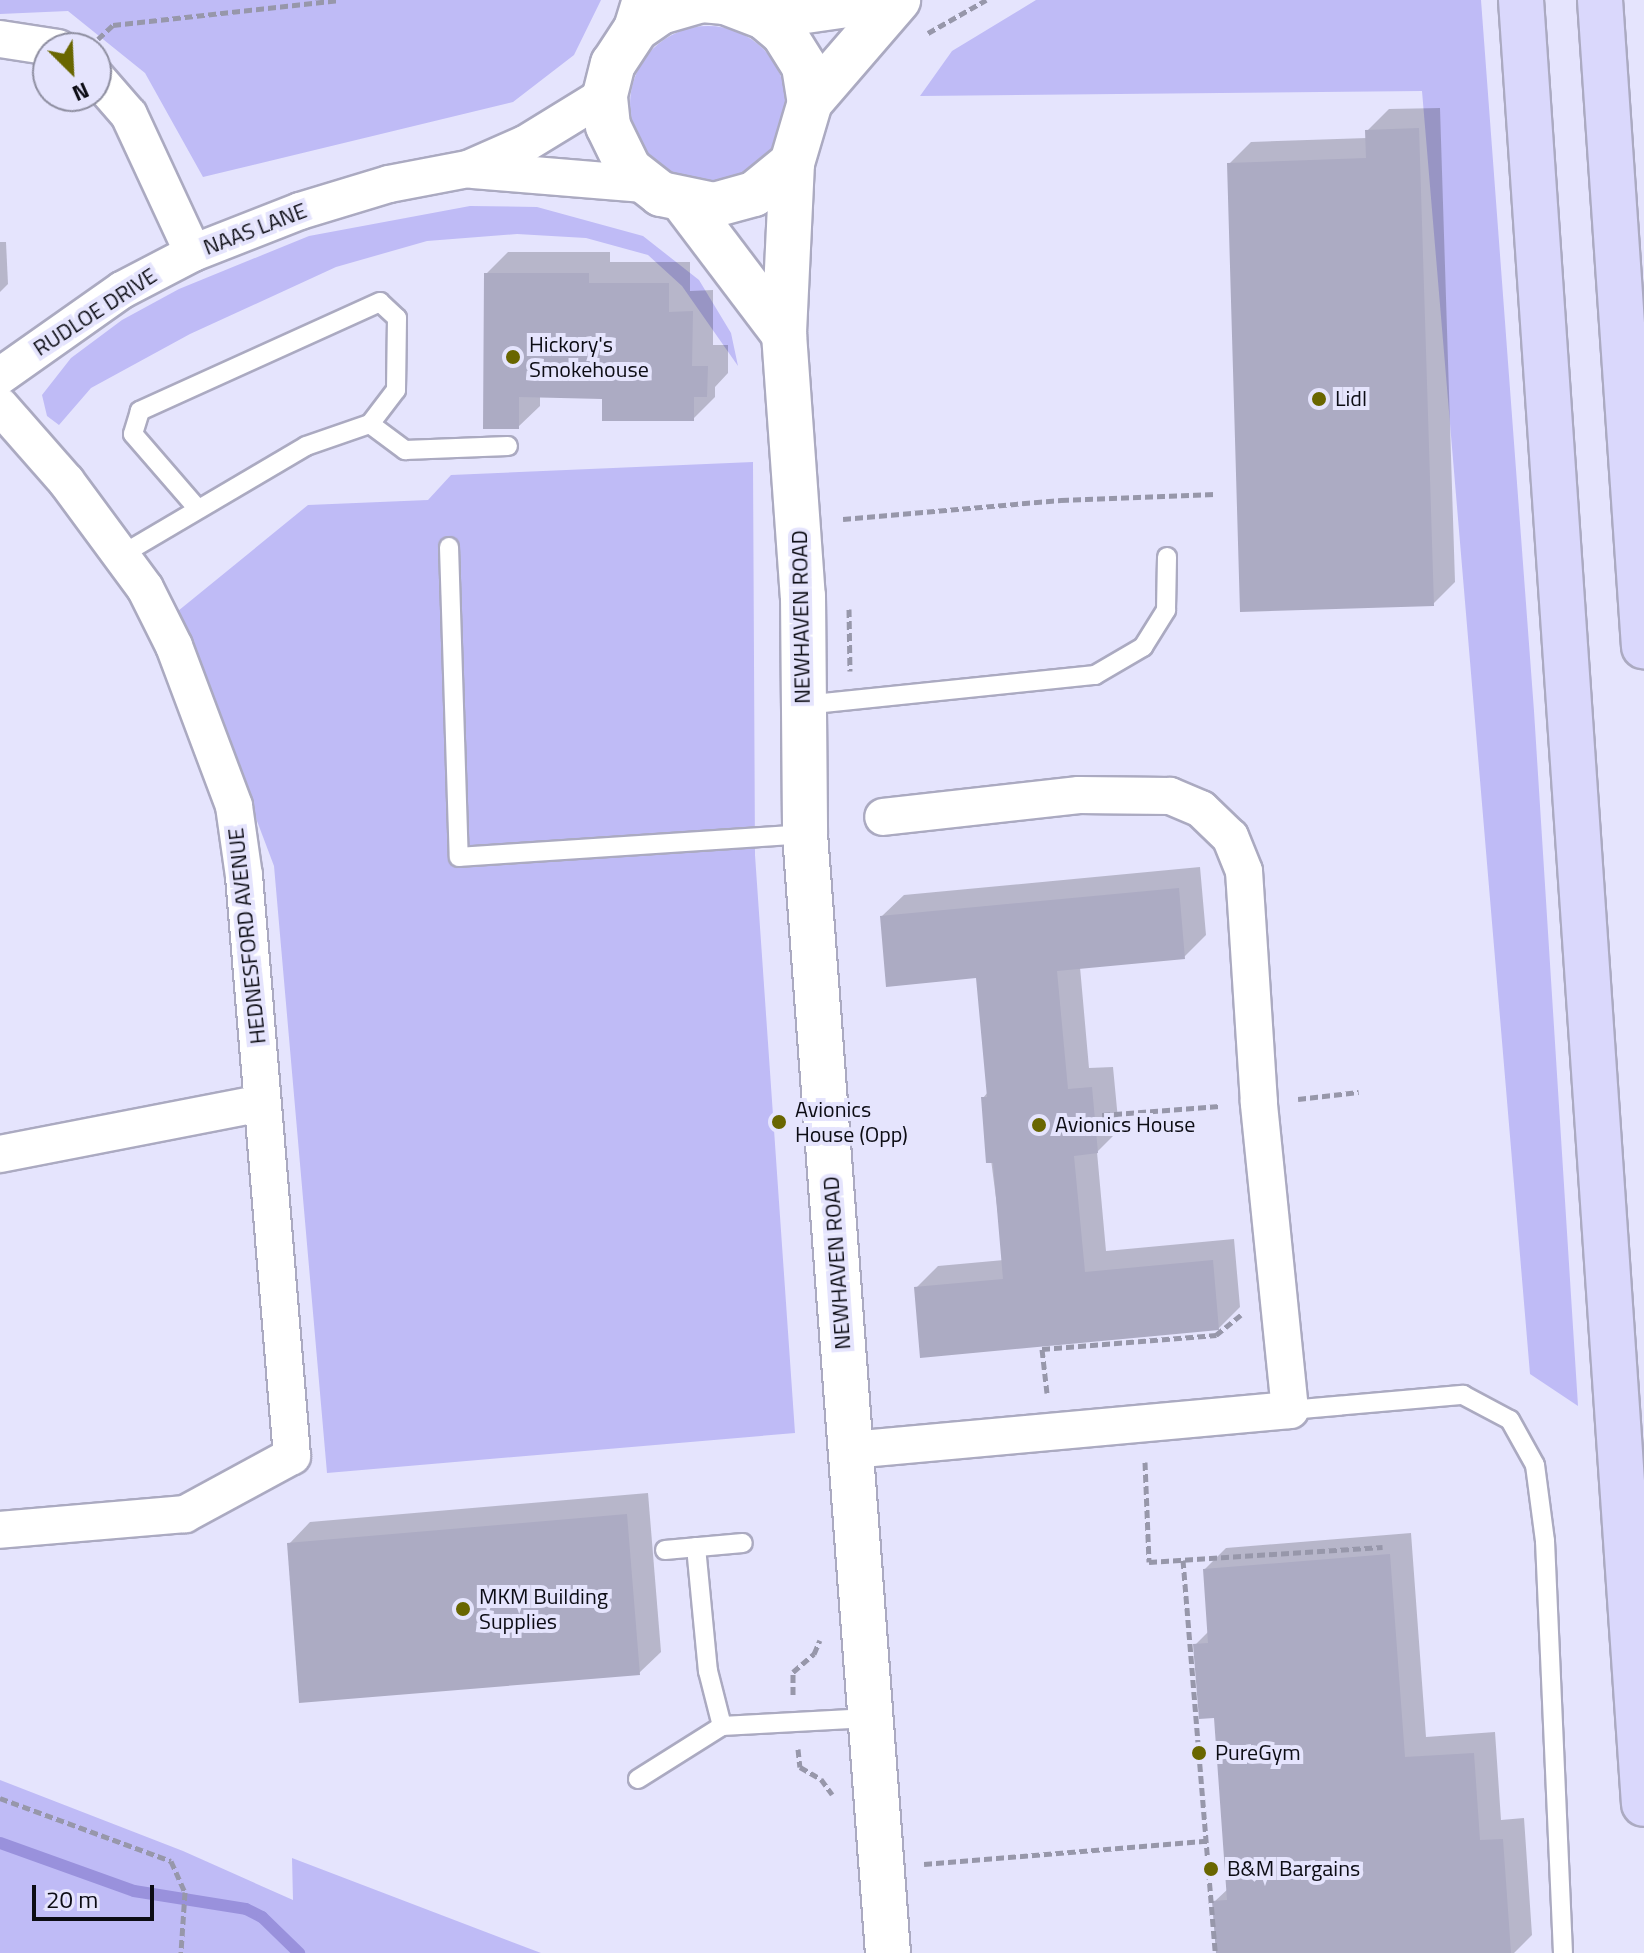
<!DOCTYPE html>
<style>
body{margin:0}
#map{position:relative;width:1644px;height:1953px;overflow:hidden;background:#e5e4fd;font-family:"Titillium Web",sans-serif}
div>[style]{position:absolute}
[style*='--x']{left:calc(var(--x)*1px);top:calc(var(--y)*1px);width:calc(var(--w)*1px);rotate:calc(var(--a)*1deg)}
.green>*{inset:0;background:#bfbbf6}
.round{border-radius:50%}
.shadow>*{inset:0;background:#0003}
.stream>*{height:12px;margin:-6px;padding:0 6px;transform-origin:6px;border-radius:6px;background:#9991dc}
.building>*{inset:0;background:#acabc3}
.path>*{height:5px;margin-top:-2.5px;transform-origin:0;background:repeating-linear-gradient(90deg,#9797aa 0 8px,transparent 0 12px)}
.roads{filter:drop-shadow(2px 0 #abaac1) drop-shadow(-2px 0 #abaac1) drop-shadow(0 2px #abaac1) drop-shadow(0 -2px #abaac1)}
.service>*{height:18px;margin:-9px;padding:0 9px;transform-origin:9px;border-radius:9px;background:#fff}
.minor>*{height:36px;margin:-18px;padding:0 18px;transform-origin:18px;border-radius:18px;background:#fff}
.tertiary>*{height:44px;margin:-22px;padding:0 22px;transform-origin:22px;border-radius:22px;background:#fff}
.trunk>*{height:44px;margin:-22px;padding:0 22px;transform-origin:22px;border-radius:22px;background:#dad8fc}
.dots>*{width:22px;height:22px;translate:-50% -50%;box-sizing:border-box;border:4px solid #e5e4fd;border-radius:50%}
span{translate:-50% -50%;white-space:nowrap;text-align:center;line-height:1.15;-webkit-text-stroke:8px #e5e4fd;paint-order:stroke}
.street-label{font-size:22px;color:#0c0c14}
.poi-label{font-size:22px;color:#0c0c14}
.left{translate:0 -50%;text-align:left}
.north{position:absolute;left:32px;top:32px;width:80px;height:80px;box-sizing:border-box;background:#e5e4fd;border:2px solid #8e8ea0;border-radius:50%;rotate:156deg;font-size:22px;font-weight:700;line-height:32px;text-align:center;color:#0c0c14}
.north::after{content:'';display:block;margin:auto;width:28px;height:36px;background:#696600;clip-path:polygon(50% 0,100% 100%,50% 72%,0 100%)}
.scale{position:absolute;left:32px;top:1885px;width:122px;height:36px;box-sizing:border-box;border:4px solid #0c0c14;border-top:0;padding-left:10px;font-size:24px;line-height:28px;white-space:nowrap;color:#0c0c14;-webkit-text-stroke:6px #e5e4fd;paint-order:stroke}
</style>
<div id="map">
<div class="green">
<div style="clip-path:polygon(0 0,601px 0,574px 55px,513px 102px,203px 177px,145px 73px,68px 11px,0 14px)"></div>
<div style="clip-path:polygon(1036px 0,1481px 0,1534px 711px,1578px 1406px,1530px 1374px,1422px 91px,920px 96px,952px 51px)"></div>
<div class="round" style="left:630px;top:26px;width:156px;height:156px"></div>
<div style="clip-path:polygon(470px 206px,537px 207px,643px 236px,699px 280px,731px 333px,738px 366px,682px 286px,648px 255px,586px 238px,517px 234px,427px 241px,336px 267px,190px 334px,91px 388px,59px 425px,47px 416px,42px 395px,71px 358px,122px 320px,179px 289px,309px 236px)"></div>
<div style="clip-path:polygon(753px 462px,755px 855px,795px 1433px,327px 1473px,274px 866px,178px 611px,308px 505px,428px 500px,451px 475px)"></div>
<div style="clip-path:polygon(0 1780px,183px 1851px,293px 1900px,292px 1858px,541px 1953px,0 1953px)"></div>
</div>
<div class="shadow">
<div style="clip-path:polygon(1440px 108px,1455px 582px,1433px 604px,1229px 164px,1251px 142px,1367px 138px,1367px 131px,1389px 109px)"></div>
<div style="clip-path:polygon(0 242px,6px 242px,8px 284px,0 292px)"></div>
<div style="clip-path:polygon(508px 252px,610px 252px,610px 262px,690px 262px,690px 291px,713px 290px,713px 345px,728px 345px,728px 373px,715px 387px,715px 397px,693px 419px,604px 397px,540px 395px,540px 406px,518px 427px,486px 274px)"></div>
<div style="clip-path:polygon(1200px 867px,1206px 935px,1184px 957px,1080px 967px,1089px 1068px,1113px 1067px,1119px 1130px,1097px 1152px,1106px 1251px,1234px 1239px,1240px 1307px,1218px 1329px,916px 1288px,938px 1266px,1004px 1260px,983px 1098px,988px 1092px,978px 976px,882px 916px,904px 895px)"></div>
<div style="clip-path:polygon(648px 1493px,661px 1652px,639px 1673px,289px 1544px,310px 1522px)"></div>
<div style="clip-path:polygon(1411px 1533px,1426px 1737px,1495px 1732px,1501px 1820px,1524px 1818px,1532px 1935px,1514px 1953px,1218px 1953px,1214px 1902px,1229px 1888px,1216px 1716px,1195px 1645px,1209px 1631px,1205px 1569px,1226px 1548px)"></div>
</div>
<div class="stream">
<div style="--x:0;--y:1843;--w:142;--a:19.7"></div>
<div style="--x:134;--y:1891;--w:113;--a:9.1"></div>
<div style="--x:246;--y:1909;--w:18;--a:27"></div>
<div style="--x:262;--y:1917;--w:52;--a:44.2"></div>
</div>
<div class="building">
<div style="clip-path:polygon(1419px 128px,1434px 606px,1240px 612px,1227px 163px,1366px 158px,1365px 130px)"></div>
<div style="clip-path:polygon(484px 273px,589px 273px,589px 283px,669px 283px,669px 312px,693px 311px,692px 366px,708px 366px,707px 397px,694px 397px,694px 421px,602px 421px,602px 399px,519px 397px,519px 429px,483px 429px)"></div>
<div style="clip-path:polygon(1179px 888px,1185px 959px,1057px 971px,1068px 1089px,1092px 1087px,1098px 1153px,1074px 1156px,1085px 1272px,1213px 1260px,1219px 1330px,920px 1358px,914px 1287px,1003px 1279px,993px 1163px,986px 1163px,981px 1097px,987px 1097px,976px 978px,886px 987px,880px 916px)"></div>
<div style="clip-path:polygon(627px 1514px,640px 1675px,299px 1703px,287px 1543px)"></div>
<div style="clip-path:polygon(1390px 1554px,1405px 1757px,1474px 1753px,1480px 1840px,1503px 1839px,1511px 1953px,1216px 1953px,1212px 1901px,1227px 1900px,1214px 1718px,1199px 1719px,1193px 1644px,1208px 1643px,1203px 1569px)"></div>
</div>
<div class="path">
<div style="--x:928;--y:33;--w:67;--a:-29.6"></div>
<div style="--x:98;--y:39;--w:21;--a:-43"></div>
<div style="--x:113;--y:25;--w:226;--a:-6.3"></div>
<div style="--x:843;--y:519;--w:219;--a:-5"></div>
<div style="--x:1061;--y:500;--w:154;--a:-2.2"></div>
<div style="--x:849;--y:609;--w:62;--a:89.1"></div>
<div style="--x:1298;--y:1099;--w:61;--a:-6.5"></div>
<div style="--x:1102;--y:1115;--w:118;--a:-4.4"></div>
<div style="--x:1047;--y:1393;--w:44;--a:-96.5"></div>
<div style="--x:1042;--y:1349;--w:175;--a:-4.6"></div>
<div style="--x:1216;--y:1335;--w:32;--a:-39"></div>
<div style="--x:1145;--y:1462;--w:100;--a:87.7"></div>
<div style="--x:1149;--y:1562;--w:234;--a:-3.7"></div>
<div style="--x:1183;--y:1560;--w:394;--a:85.3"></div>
<div style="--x:793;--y:1695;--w:23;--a:-90"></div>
<div style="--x:793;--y:1672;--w:28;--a:-41"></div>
<div style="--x:814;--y:1654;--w:15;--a:-67"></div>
<div style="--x:798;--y:1749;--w:18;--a:84"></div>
<div style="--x:800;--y:1767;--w:24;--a:30"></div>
<div style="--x:821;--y:1779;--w:19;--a:54"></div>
<div style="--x:0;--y:1798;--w:182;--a:20.2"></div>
<div style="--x:171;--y:1861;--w:34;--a:66"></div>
<div style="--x:185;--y:1892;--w:61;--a:93.8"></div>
<div style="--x:924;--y:1864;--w:283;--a:-4.7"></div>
</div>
<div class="roads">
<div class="service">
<div style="--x:370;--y:424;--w:44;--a:36.6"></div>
<div style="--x:405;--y:450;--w:103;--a:-2.2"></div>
<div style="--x:449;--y:547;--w:310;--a:88.2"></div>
<div style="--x:459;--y:857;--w:347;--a:-3.8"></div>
<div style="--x:123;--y:554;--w:212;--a:-30.5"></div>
<div style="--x:306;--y:446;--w:68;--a:-19"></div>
<div style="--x:370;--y:424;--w:43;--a:-52.6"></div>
<div style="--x:396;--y:390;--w:72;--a:-89.2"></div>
<div style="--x:397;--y:318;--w:23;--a:-137"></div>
<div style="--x:380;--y:302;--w:264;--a:155.6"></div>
<div style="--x:140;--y:411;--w:24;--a:107"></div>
<div style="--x:133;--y:434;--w:98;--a:49.1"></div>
<div style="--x:804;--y:705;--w:293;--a:-5.9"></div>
<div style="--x:1095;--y:675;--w:56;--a:-30.3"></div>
<div style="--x:1143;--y:647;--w:44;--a:-58.1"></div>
<div style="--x:1166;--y:610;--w:53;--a:-88.9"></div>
<div style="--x:1290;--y:1410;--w:174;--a:-5"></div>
<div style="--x:1463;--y:1395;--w:53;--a:28"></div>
<div style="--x:1510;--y:1420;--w:51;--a:60.9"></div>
<div style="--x:1535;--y:1465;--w:77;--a:82.5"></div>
<div style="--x:1545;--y:1541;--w:412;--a:87.5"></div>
<div style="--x:696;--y:1547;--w:125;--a:84.5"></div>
<div style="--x:708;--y:1671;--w:57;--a:75.7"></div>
<div style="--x:665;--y:1550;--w:78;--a:-5.1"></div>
<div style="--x:638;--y:1779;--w:99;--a:-32.2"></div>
<div style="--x:722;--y:1726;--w:147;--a:-3.1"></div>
</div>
<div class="minor">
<div style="--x:0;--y:39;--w:59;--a:8.8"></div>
<div style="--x:96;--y:77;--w:50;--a:49"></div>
<div style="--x:129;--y:115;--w:152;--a:65.1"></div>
<div style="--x:473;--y:170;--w:172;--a:4.7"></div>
<div style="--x:0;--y:376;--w:149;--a:-35.2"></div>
<div style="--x:122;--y:290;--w:80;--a:-27.5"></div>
<div style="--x:193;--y:253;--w:115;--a:-21.4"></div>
<div style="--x:300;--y:211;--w:93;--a:-16.9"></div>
<div style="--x:389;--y:184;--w:80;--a:-10.8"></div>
<div style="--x:468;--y:169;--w:62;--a:-23.7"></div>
<div style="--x:525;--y:144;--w:94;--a:-31.5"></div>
<div style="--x:0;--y:406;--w:100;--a:48.7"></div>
<div style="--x:66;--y:481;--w:133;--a:53.6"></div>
<div style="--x:145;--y:588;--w:65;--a:63.4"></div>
<div style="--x:174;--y:646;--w:171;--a:69.4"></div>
<div style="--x:234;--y:806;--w:71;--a:81.9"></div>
<div style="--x:244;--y:876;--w:582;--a:85.27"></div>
<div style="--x:292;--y:1456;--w:122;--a:151.5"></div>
<div style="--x:185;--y:1514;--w:186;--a:175.1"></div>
<div style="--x:0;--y:1154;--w:267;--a:-11"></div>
<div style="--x:851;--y:1450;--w:441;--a:-5.2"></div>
<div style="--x:1290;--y:1410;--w:309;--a:-95.8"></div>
<div style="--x:1259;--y:1103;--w:232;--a:-93.7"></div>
<div style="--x:1244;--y:871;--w:37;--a:-112"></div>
<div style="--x:1230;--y:837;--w:40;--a:-136"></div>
<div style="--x:1201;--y:809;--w:34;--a:-157"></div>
<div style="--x:1170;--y:796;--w:91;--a:-179.4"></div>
<div style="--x:1079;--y:795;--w:197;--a:173.6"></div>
</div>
<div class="tertiary">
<div style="--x:764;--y:17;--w:119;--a:-8.2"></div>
<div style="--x:636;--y:29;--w:29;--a:-35"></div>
<div style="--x:660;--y:12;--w:44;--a:-15.9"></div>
<div style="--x:702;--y:0;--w:23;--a:5"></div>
<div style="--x:725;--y:2;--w:42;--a:21"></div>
<div style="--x:764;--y:17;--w:26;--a:40"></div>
<div style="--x:784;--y:34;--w:38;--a:58"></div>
<div style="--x:804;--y:66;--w:36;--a:81"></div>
<div style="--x:810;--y:102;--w:64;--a:106.4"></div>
<div style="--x:792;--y:163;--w:49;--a:140.8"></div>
<div style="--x:754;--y:194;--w:41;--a:164.6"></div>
<div style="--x:714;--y:205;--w:54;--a:-168.3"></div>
<div style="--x:661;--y:194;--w:41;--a:-142"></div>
<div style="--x:629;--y:169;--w:48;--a:-116"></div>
<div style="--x:608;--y:126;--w:31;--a:-96"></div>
<div style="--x:605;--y:95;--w:32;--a:-76"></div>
<div style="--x:613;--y:64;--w:42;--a:-56.7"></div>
<div style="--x:636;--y:29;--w:30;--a:-73"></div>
<div style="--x:810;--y:102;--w:135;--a:-49.2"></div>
<div style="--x:792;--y:163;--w:171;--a:92.7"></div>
<div style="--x:784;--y:334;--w:263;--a:85.9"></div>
<div style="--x:803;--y:596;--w:238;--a:89.5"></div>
<div style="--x:805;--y:834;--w:1122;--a:85.76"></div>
<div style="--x:684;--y:202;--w:166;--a:52.9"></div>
</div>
<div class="trunk">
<div style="--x:1521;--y:0;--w:1808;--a:86.1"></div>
<div style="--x:1600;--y:0;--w:648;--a:86.11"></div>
</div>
</div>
<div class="dots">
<div style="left:513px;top:357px;background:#696600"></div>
<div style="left:1319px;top:399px;background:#696600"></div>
<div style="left:779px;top:1122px;background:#696600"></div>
<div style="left:1039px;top:1125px;background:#696600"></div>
<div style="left:463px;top:1609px;background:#696600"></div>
<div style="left:1199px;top:1753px;background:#696600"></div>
<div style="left:1211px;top:1869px;background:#696600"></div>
</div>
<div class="street-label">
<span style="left:255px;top:229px;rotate:-21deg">NAAS LANE</span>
<span style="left:95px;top:312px;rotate:-33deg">RUDLOE DRIVE</span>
<span style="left:801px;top:617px;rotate:-91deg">NEWHAVEN ROAD</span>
<span style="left:247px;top:936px;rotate:-96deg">HEDNESFORD AVENUE</span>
<span style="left:837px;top:1263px;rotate:-94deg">NEWHAVEN ROAD</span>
</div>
<div class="poi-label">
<span class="left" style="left:529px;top:357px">Hickory's<br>Smokehouse</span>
<span class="left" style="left:1335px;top:399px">Lidl</span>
<span class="left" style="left:795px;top:1122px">Avionics<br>House (Opp)</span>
<span class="left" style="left:1055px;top:1125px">Avionics House</span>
<span class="left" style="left:479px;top:1609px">MKM Building<br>Supplies</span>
<span class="left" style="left:1215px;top:1753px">PureGym</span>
<span class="left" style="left:1227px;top:1869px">B&amp;M Bargains</span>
</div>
<div class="north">N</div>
<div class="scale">20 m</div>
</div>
